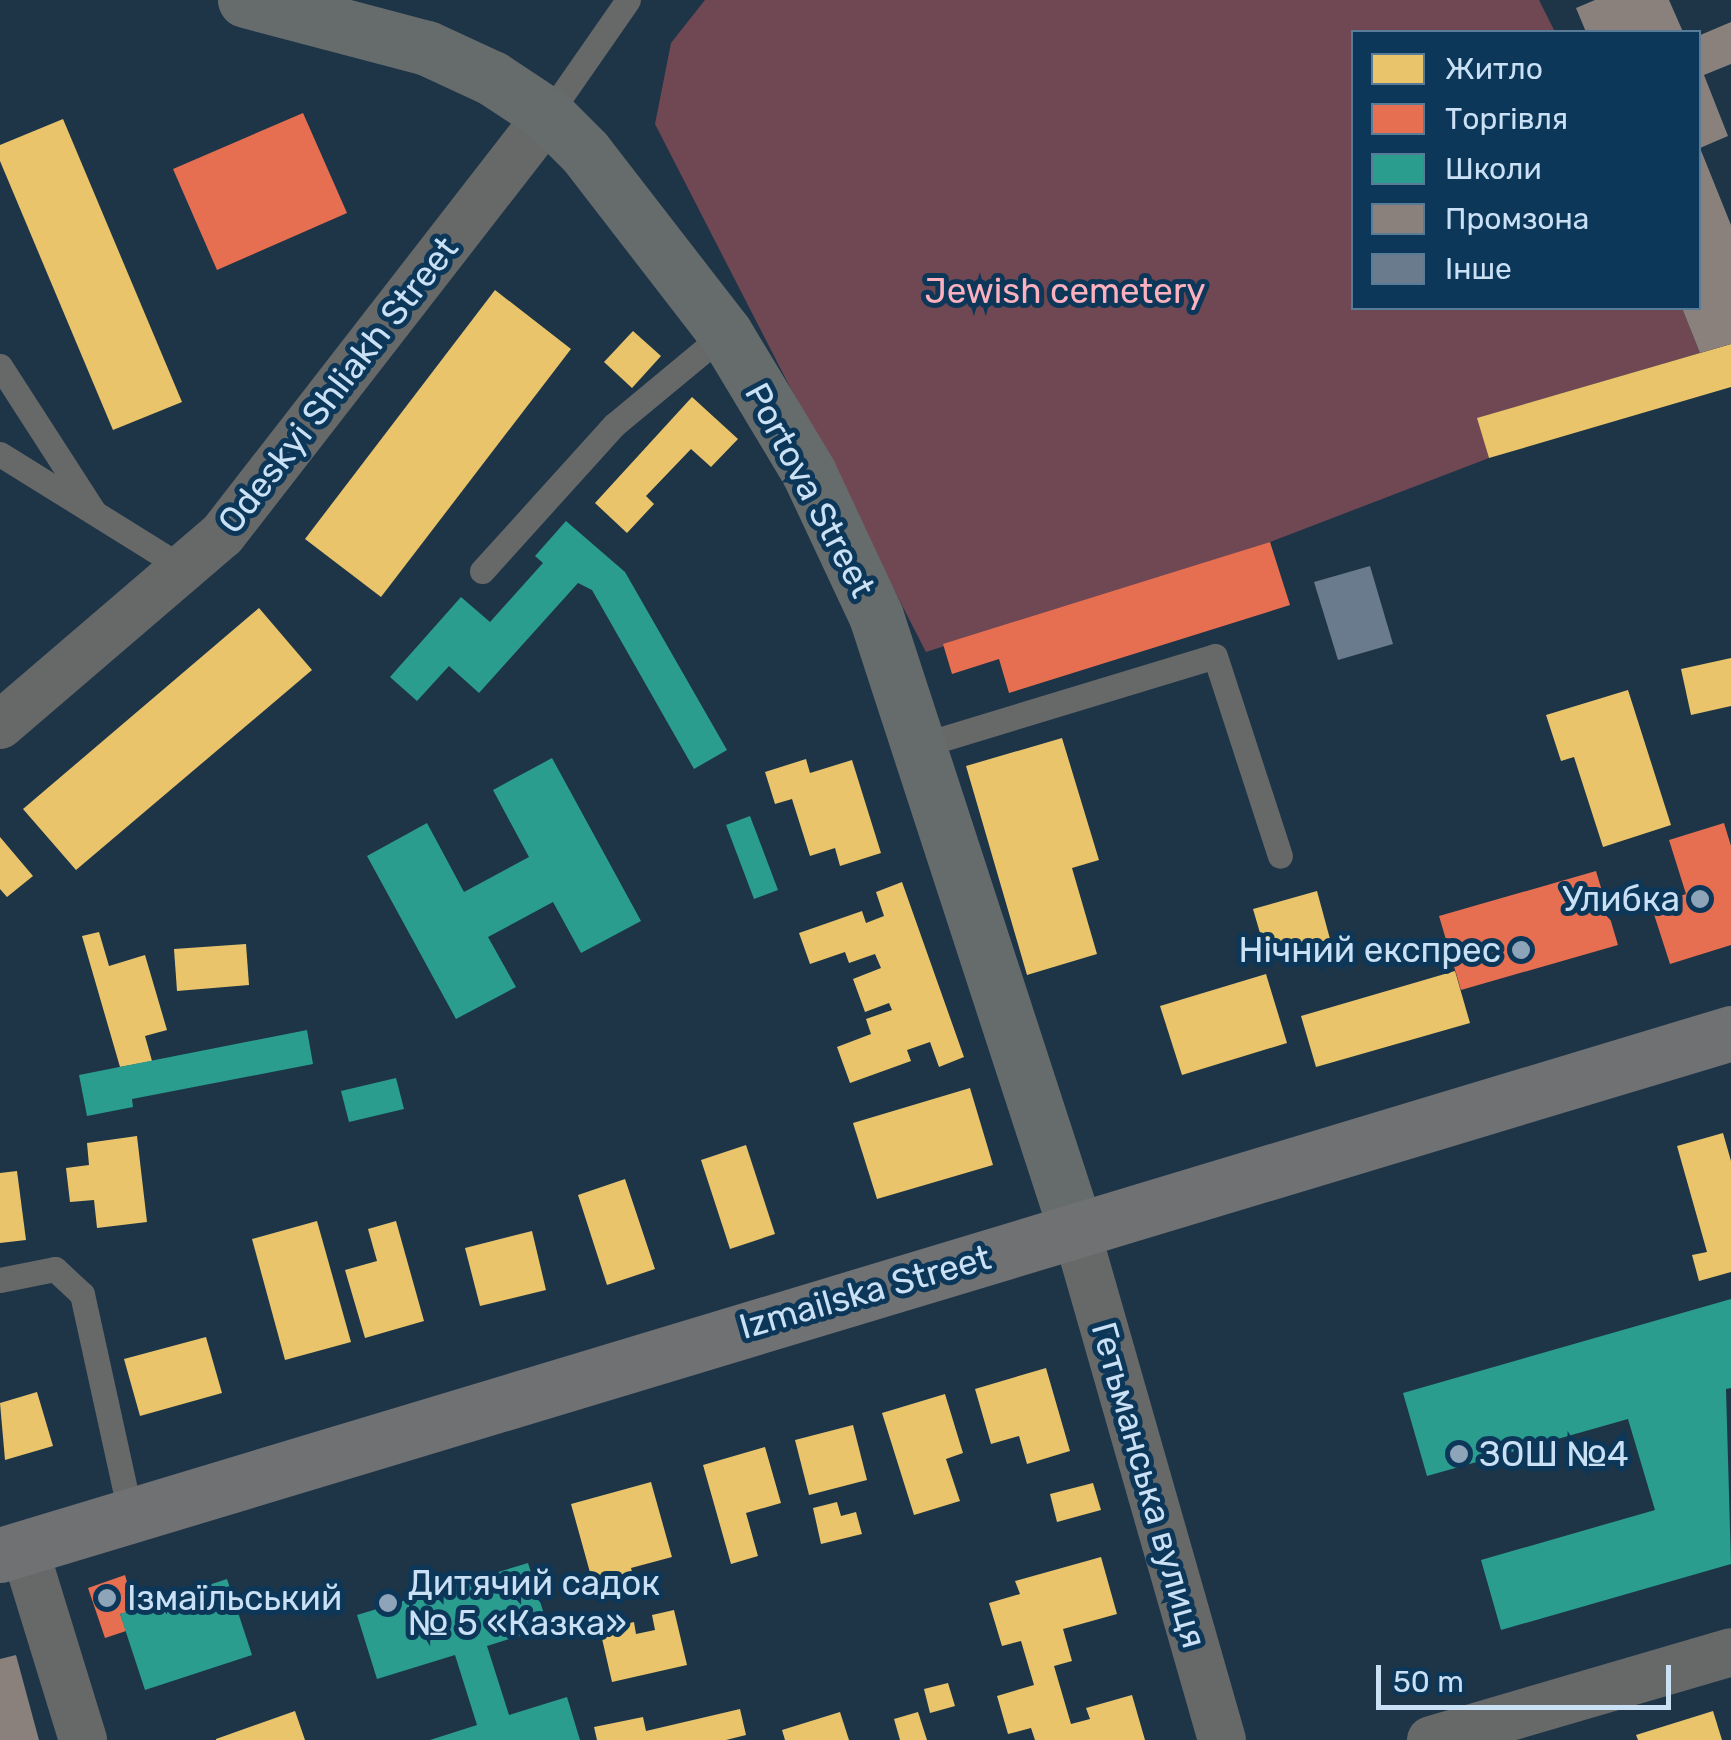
<!DOCTYPE html>
<meta charset="utf-8">
<style>
body{margin:0}
#map{position:relative;width:1731px;height:1740px;overflow:hidden;background:#1e3548;font-family:Rubik,sans-serif}
div>[style]{position:absolute}
[style*='--x']{left:calc(var(--x)*1px);top:calc(var(--y)*1px);width:calc(var(--w)*1px);rotate:calc(var(--a)*1deg)}
.green>*{inset:0;background:#704853}
.homes>*{inset:0;background:#e9c46a}
.shops>*{inset:0;background:#e76f51}
.schools>*{inset:0;background:#2a9d8f}
.industry>*{inset:0;background:#8a817c}
.building>*{inset:0;background:#697b8c}
.service>*{height:25px;margin:-12.5px;padding:0 12.5px;transform-origin:12.5px;border-radius:12.5px;background:#676868}
.minor>*{height:48px;margin:-24px;padding:0 24px;transform-origin:24px;border-radius:24px;background:#676868}
.secondary>*{height:55px;margin:-27.5px;padding:0 27.5px;transform-origin:27.5px;border-radius:27.5px;background:#666b6c}
.primary>*{height:55px;margin:-27.5px;padding:0 27.5px;transform-origin:27.5px;border-radius:27.5px;background:#6f7173}
.dots>*{width:28px;height:28px;translate:-50% -50%;box-sizing:border-box;border:5px solid #0c3759;border-radius:50%}
span{translate:-50% -50%;white-space:nowrap;text-align:center;line-height:1.15;-webkit-text-stroke:10px #0c3759;paint-order:stroke}
.park-label{font-size:35px;color:#fdb0be}
.street-label{font-size:35px;color:#cae0f5}
.poi-label{font-size:35px;color:#cae0f5}
.right{translate:-100% -50%;text-align:right}
.left{translate:0 -50%;text-align:left}
.legend{position:absolute;left:1351px;top:30px;width:350px;height:280px;box-sizing:border-box;background:#0c3759;border:2px solid #587b97;margin:0;padding:12px 18px;list-style:none;font-size:30px;color:#cae0f5}
.legend li{display:flex;align-items:center;gap:20px;height:50px}
.legend b{width:50px;border:2px solid #587b97}
.scale{position:absolute;left:1376px;top:1665px;width:295px;height:45px;box-sizing:border-box;border:5px solid #cae0f5;border-top:0;padding-left:12px;font-size:30px;line-height:35px;white-space:nowrap;color:#cae0f5;-webkit-text-stroke:8px #0c3759;paint-order:stroke}
</style>
<div id="map">
<div class="green">
<div style="clip-path:polygon(705px 0,1539px 0,1555px 32px,1354px 32px,1354px 308px,1682px 308px,1700px 353px,1478px 418px,1489px 458px,1270px 542px,926px 652px,655px 124px,671px 43px)"></div>
</div>
<div class="homes">
<div style="clip-path:polygon(63px 119px,182px 402px,113px 430px,0 161px,0 145px)"></div>
<div style="clip-path:polygon(495px 290px,571px 349px,381px 597px,305px 539px)"></div>
<div style="clip-path:polygon(633px 331px,661px 356px,632px 388px,604px 362px)"></div>
<div style="clip-path:polygon(1731px 344px,1731px 387px,1489px 458px,1477px 418px)"></div>
<div style="clip-path:polygon(692px 397px,738px 439px,711px 467px,691px 449px,646px 496px,654px 504px,627px 533px,595px 503px)"></div>
<div style="clip-path:polygon(259px 608px,312px 670px,76px 870px,23px 809px)"></div>
<div style="clip-path:polygon(1731px 658px,1731px 706px,1691px 715px,1681px 669px)"></div>
<div style="clip-path:polygon(1628px 690px,1671px 825px,1603px 847px,1574px 757px,1561px 761px,1546px 715px)"></div>
<div style="clip-path:polygon(1062px 738px,1099px 860px,1072px 868px,1097px 954px,1027px 975px,966px 766px)"></div>
<div style="clip-path:polygon(806px 759px,810px 773px,852px 760px,881px 853px,840px 866px,835px 848px,810px 856px,792px 799px,775px 804px,765px 772px)"></div>
<div style="clip-path:polygon(0 837px,33px 876px,7px 897px,0 889px)"></div>
<div style="clip-path:polygon(902px 882px,964px 1057px,939px 1067px,930px 1042px,907px 1050px,911px 1061px,850px 1083px,837px 1047px,871px 1034px,866px 1019px,892px 1010px,889px 1003px,865px 1012px,853px 979px,881px 968px,875px 954px,849px 963px,845px 952px,810px 964px,799px 933px,862px 911px,866px 923px,884px 916px,876px 892px)"></div>
<div style="clip-path:polygon(1317px 891px,1330px 939px,1267px 957px,1253px 909px)"></div>
<div style="clip-path:polygon(99px 932px,109px 966px,145px 955px,167px 1030px,145px 1036px,152px 1061px,120px 1067px,82px 936px)"></div>
<div style="clip-path:polygon(246px 944px,249px 985px,177px 991px,174px 949px)"></div>
<div style="clip-path:polygon(1455px 971px,1470px 1023px,1316px 1067px,1301px 1016px)"></div>
<div style="clip-path:polygon(1266px 974px,1287px 1043px,1182px 1075px,1160px 1006px)"></div>
<div style="clip-path:polygon(970px 1088px,993px 1165px,877px 1199px,853px 1123px)"></div>
<div style="clip-path:polygon(1723px 1133px,1731px 1161px,1731px 1272px,1699px 1281px,1692px 1255px,1707px 1252px,1677px 1146px)"></div>
<div style="clip-path:polygon(137px 1136px,147px 1222px,97px 1228px,94px 1200px,70px 1202px,66px 1168px,89px 1165px,87px 1143px)"></div>
<div style="clip-path:polygon(746px 1145px,775px 1234px,730px 1249px,701px 1160px)"></div>
<div style="clip-path:polygon(17px 1171px,26px 1240px,0 1243px,0 1173px)"></div>
<div style="clip-path:polygon(625px 1179px,655px 1269px,607px 1285px,578px 1195px)"></div>
<div style="clip-path:polygon(317px 1221px,351px 1342px,285px 1360px,252px 1239px)"></div>
<div style="clip-path:polygon(396px 1221px,424px 1321px,365px 1338px,345px 1270px,377px 1261px,368px 1229px)"></div>
<div style="clip-path:polygon(532px 1231px,546px 1290px,480px 1306px,465px 1248px)"></div>
<div style="clip-path:polygon(206px 1337px,222px 1393px,140px 1416px,124px 1359px)"></div>
<div style="clip-path:polygon(1046px 1368px,1070px 1451px,1027px 1464px,1019px 1436px,991px 1444px,975px 1389px)"></div>
<div style="clip-path:polygon(37px 1392px,53px 1446px,5px 1460px,0 1403px)"></div>
<div style="clip-path:polygon(945px 1394px,963px 1453px,946px 1459px,960px 1501px,914px 1515px,882px 1413px)"></div>
<div style="clip-path:polygon(853px 1425px,867px 1480px,809px 1495px,795px 1440px)"></div>
<div style="clip-path:polygon(765px 1447px,781px 1503px,746px 1513px,758px 1556px,731px 1564px,703px 1465px)"></div>
<div style="clip-path:polygon(651px 1482px,672px 1557px,631px 1568px,635px 1583px,596px 1594px,571px 1504px)"></div>
<div style="clip-path:polygon(1093px 1483px,1101px 1510px,1057px 1522px,1050px 1494px)"></div>
<div style="clip-path:polygon(837px 1502px,841px 1516px,856px 1512px,862px 1534px,821px 1544px,813px 1508px)"></div>
<div style="clip-path:polygon(1101px 1557px,1117px 1614px,1063px 1629px,1072px 1661px,1054px 1666px,1071px 1724px,1090px 1719px,1086px 1708px,1132px 1695px,1145px 1740px,1035px 1740px,1031px 1728px,1008px 1734px,997px 1696px,1034px 1685px,1021px 1641px,1002px 1646px,989px 1603px,1020px 1594px,1015px 1581px)"></div>
<div style="clip-path:polygon(674px 1610px,687px 1665px,612px 1682px,600px 1630px,634px 1622px,636px 1634px,655px 1630px,652px 1615px)"></div>
<div style="clip-path:polygon(948px 1683px,955px 1706px,930px 1713px,924px 1689px)"></div>
<div style="clip-path:polygon(740px 1709px,746px 1735px,726px 1740px,597px 1740px,594px 1727px,643px 1717px,646px 1731px)"></div>
<div style="clip-path:polygon(295px 1711px,305px 1740px,216px 1740px,216px 1739px)"></div>
<div style="clip-path:polygon(1713px 1711px,1722px 1740px,1638px 1740px,1636px 1735px)"></div>
<div style="clip-path:polygon(840px 1712px,849px 1740px,785px 1740px,782px 1730px)"></div>
<div style="clip-path:polygon(918px 1712px,927px 1740px,900px 1740px,894px 1719px)"></div>
</div>
<div class="shops">
<div style="clip-path:polygon(303px 113px,347px 213px,217px 270px,173px 169px)"></div>
<div style="clip-path:polygon(1270px 542px,1290px 605px,1009px 693px,999px 659px,952px 674px,943px 644px)"></div>
<div style="clip-path:polygon(1724px 823px,1731px 846px,1731px 945px,1670px 964px,1651px 905px,1686px 894px,1669px 840px)"></div>
<div style="clip-path:polygon(1596px 871px,1618px 945px,1461px 990px,1439px 916px)"></div>
<div style="clip-path:polygon(125px 1575px,135px 1610px,120px 1614px,126px 1631px,105px 1638px,88px 1588px)"></div>
</div>
<div class="schools">
<div style="clip-path:polygon(566px 521px,625px 572px,727px 750px,694px 769px,592px 590px,578px 583px,479px 693px,449px 666px,417px 701px,390px 677px,461px 597px,490px 622px,543px 563px,535px 556px)"></div>
<div style="clip-path:polygon(552px 758px,641px 921px,581px 953px,553px 902px,488px 937px,516px 987px,456px 1019px,367px 856px,427px 823px,464px 892px,529px 857px,493px 790px)"></div>
<div style="clip-path:polygon(750px 816px,778px 890px,754px 899px,726px 825px)"></div>
<div style="clip-path:polygon(307px 1030px,313px 1064px,132px 1099px,133px 1107px,87px 1116px,79px 1075px)"></div>
<div style="clip-path:polygon(396px 1078px,404px 1109px,349px 1122px,341px 1091px)"></div>
<div style="clip-path:polygon(1731px 1299px,1731px 1388px,1726px 1389px,1731px 1564px,1501px 1630px,1481px 1560px,1655px 1510px,1628px 1419px,1427px 1476px,1403px 1393px)"></div>
<div style="clip-path:polygon(528px 1563px,548px 1627px,487px 1646px,509px 1715px,567px 1697px,580px 1740px,430px 1740px,477px 1725px,455px 1655px,377px 1679px,357px 1615px)"></div>
<div style="clip-path:polygon(227px 1579px,252px 1655px,145px 1690px,120px 1614px)"></div>
</div>
<div class="industry">
<div style="clip-path:polygon(1595px 0,1669px 0,1683px 32px,1586px 32px,1576px 8px)"></div>
<div style="clip-path:polygon(1731px 22px,1731px 64px,1704px 75px,1728px 136px,1700px 148px,1731px 225px,1731px 344px,1700px 353px,1682px 308px,1698px 308px,1698px 36px)"></div>
<div style="clip-path:polygon(16px 1655px,39px 1740px,0 1740px,0 1659px)"></div>
</div>
<div class="building">
<div style="clip-path:polygon(1370px 566px,1393px 644px,1338px 660px,1314px 582px)"></div>
</div>
<div class="service">
<div style="--x:548;--y:115;--w:140;--a:-55.2"></div>
<div style="--x:0;--y:366;--w:174;--a:57.2"></div>
<div style="--x:0;--y:454;--w:216;--a:31.9"></div>
<div style="--x:482;--y:571;--w:197;--a:-47.9"></div>
<div style="--x:614;--y:425;--w:144;--a:-39.7"></div>
<div style="--x:919;--y:746;--w:309;--a:-16.9"></div>
<div style="--x:1215;--y:656;--w:210;--a:72"></div>
<div style="--x:0;--y:1280;--w:56;--a:-11.3"></div>
<div style="--x:55;--y:1269;--w:37;--a:43"></div>
<div style="--x:82;--y:1294;--w:227;--a:77.6"></div>
</div>
<div class="minor">
<div style="--x:0;--y:725;--w:292;--a:-40.6"></div>
<div style="--x:222;--y:535;--w:532;--a:-52.18"></div>
<div style="--x:1076;--y:1230;--w:530;--a:74.02"></div>
<div style="--x:24;--y:1548;--w:201;--a:72.9"></div>
<div style="--x:1431;--y:1740;--w:313;--a:-16.3"></div>
</div>
<div class="secondary">
<div style="--x:245;--y:0;--w:188;--a:14.8"></div>
<div style="--x:427;--y:48;--w:72;--a:24.8"></div>
<div style="--x:492;--y:78;--w:67;--a:33.5"></div>
<div style="--x:548;--y:115;--w:52;--a:45"></div>
<div style="--x:585;--y:152;--w:229;--a:52.3"></div>
<div style="--x:725;--y:333;--w:163;--a:59"></div>
<div style="--x:809;--y:473;--w:158;--a:64.9"></div>
<div style="--x:876;--y:616;--w:646;--a:71.96"></div>
</div>
<div class="primary">
<div style="--x:0;--y:1555;--w:1808;--a:-16.78"></div>
</div>
<div class="dots">
<div style="left:1700px;top:899px;background:#8ea4b8"></div>
<div style="left:1521px;top:950px;background:#8ea4b8"></div>
<div style="left:1459px;top:1454px;background:#8ea4b8"></div>
<div style="left:107px;top:1598px;background:#8ea4b8"></div>
<div style="left:388px;top:1603px;background:#8ea4b8"></div>
</div>
<div class="park-label">
<span style="left:1065px;top:291px">Jewish cemetery</span>
</div>
<div class="street-label">
<span style="left:338px;top:385px;rotate:-52deg">Odeskyi Shliakh Street</span>
<span style="left:810px;top:490px;rotate:62deg">Portova Street</span>
<span style="left:865px;top:1292px;rotate:-16deg">Izmailska Street</span>
<span style="left:1149px;top:1485px;rotate:74deg">Гетьманська вулиця</span>
</div>
<div class="poi-label">
<span class="right" style="left:1680px;top:899px">Улибка</span>
<span class="right" style="left:1501px;top:950px">Нічний експрес</span>
<span class="left" style="left:1479px;top:1454px">ЗОШ №4</span>
<span class="left" style="left:408px;top:1603px">Дитячий садок<br>№ 5 «Казка»</span>
<span class="left" style="left:127px;top:1598px">Ізмаїльський</span>
</div>
<ul class="legend">
<li><b style="height:28px;background:#e9c46a"></b>Житло</li>
<li><b style="height:28px;background:#e76f51"></b>Торгівля</li>
<li><b style="height:28px;background:#2a9d8f"></b>Школи</li>
<li><b style="height:28px;background:#8a817c"></b>Промзона</li>
<li><b style="height:28px;background:#697b8c"></b>Інше</li>
</ul>
<div class="scale">50 m</div>
</div>
